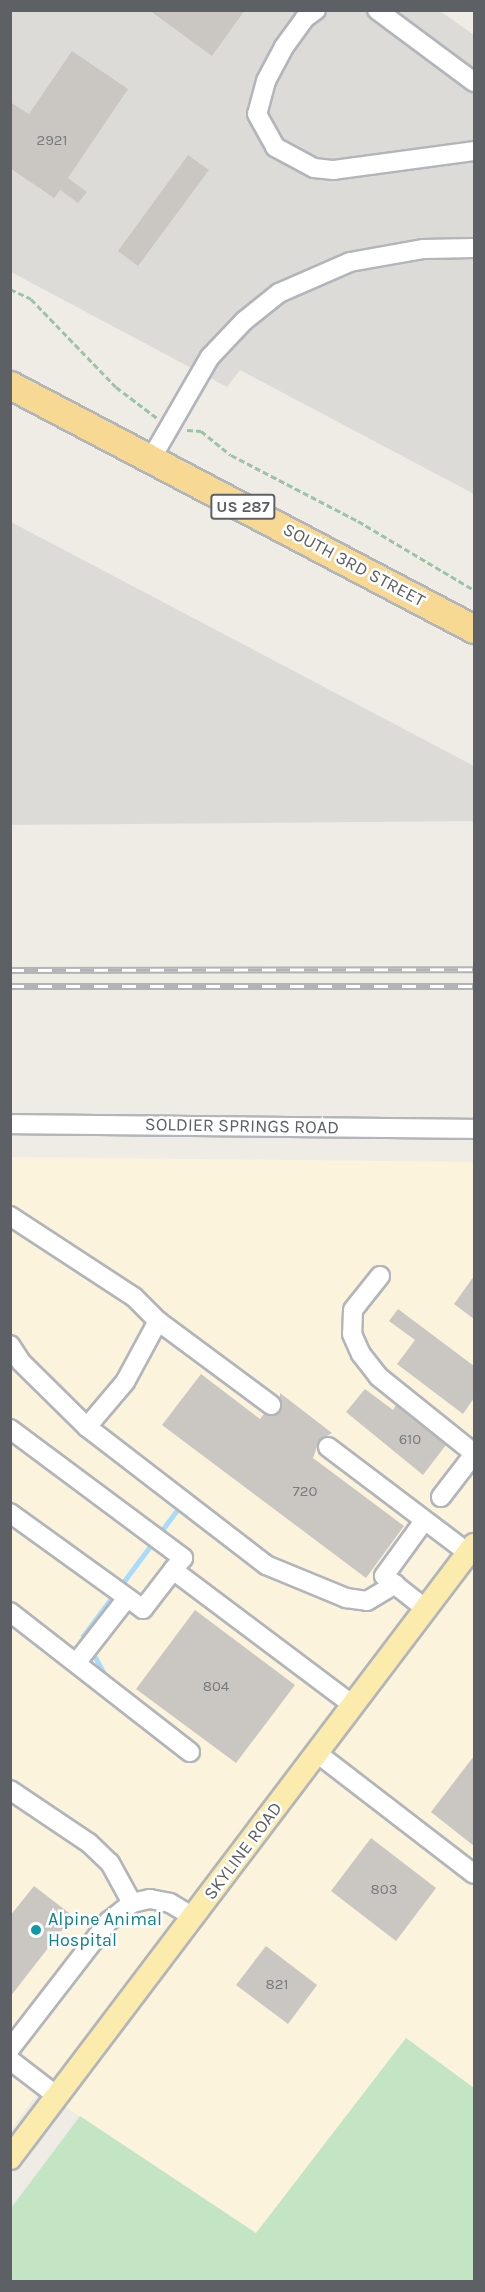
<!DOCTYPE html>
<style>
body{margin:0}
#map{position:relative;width:485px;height:2292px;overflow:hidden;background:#eeece5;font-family:Karla,sans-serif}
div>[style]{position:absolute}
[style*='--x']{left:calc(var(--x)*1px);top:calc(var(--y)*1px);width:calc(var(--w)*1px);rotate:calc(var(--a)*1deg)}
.commercial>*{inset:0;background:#fcf3dc}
.industrial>*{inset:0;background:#dddbd7}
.green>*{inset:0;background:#c4e5c3}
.stream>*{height:5px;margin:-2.5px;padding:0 2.5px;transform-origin:2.5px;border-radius:2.5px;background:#a9dbfb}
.building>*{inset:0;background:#cac7c2}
.path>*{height:3px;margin-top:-1.5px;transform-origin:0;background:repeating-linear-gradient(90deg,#9bc3a5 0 6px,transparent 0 9px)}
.roads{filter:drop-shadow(2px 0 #b2b5b9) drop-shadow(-2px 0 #b2b5b9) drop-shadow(0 2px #b2b5b9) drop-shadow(0 -2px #b2b5b9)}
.minor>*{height:18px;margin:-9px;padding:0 9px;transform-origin:9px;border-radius:9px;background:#fff}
.major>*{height:22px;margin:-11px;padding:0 11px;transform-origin:11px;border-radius:11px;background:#fbebad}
.highway>*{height:27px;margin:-13.5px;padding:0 13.5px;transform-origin:13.5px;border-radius:13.5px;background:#f8d993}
.rail>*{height:7px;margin-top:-3.5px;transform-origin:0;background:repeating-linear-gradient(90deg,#fff 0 14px,#b3b4b5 0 28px);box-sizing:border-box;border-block:2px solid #b3b4b5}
.dots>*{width:16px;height:16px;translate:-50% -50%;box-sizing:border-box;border:3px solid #fff;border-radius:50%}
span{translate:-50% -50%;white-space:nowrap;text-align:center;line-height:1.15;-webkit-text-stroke:5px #fff;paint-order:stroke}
.number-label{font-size:15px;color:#787a7c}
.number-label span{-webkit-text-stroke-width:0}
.shield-label span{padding:2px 4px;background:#fff;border:2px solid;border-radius:4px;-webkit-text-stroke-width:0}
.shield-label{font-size:16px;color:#5d6165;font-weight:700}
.street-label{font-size:18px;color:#5d6165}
.culture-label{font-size:18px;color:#0d838f}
.left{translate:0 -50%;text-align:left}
.frame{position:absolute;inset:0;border:12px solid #5d6165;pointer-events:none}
</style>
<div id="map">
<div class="commercial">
<div style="clip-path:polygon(11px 1157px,474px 1162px,474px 2088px,406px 2038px,256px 2234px,40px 2090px,11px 2129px)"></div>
</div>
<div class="industrial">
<div style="clip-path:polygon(10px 11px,440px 11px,474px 35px,474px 494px,240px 370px,227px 387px,11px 272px)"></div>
<div style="clip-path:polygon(11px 522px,474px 766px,474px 821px,11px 825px)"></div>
</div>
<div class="green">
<div style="clip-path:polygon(406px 2038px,474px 2088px,474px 2281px,11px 2281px,11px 2208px,80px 2116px,256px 2233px)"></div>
</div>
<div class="stream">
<div style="--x:86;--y:1642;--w:7;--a:-117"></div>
<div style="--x:83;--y:1636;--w:157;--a:-53.3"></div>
<div style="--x:91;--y:1650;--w:33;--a:61"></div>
</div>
<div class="building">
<div style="clip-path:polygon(149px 10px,245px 10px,212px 56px)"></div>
<div style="clip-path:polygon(72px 51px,128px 89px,68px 178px,87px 192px,78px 203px,60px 190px,54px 198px,10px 168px,10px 102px,29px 114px)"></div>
<div style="clip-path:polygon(188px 155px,209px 170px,138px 266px,118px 251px)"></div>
<div style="clip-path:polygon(474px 1276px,474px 1319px,454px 1304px)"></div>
<div style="clip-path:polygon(398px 1309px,474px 1366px,474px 1398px,463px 1414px,397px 1364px,415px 1340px,389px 1321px)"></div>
<div style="clip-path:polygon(201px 1374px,260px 1419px,264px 1414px,275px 1415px,280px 1411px,280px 1393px,332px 1433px,319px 1441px,313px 1458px,404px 1526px,366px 1578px,162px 1425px)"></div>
<div style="clip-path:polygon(365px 1389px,393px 1410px,396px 1405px,446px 1445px,423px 1475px,346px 1412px)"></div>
<div style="clip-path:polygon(195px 1610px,295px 1685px,236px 1763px,136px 1689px)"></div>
<div style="clip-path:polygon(474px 1756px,474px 1846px,431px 1812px)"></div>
<div style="clip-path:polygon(371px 1838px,436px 1888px,396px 1941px,331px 1891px)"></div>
<div style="clip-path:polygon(34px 1886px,73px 1916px,10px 1997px,10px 1916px)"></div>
<div style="clip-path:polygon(266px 1946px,317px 1985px,288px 2024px,236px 1985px)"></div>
</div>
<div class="path">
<div style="--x:10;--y:289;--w:23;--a:25"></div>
<div style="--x:31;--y:299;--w:122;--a:46"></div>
<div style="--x:116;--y:387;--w:51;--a:37.1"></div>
<div style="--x:187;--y:430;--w:14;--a:4"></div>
<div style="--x:201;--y:431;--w:38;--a:39"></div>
<div style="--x:231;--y:455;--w:143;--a:27.5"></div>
<div style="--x:358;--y:521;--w:135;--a:30.7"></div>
</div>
<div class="roads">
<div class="minor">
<div style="--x:316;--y:10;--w:14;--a:144"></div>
<div style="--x:305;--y:18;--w:36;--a:126"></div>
<div style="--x:284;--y:47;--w:38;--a:118"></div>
<div style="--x:266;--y:81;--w:34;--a:105"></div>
<div style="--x:257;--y:114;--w:38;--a:61"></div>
<div style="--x:275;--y:147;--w:44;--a:28.3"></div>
<div style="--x:314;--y:168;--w:20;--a:6"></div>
<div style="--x:334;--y:170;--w:141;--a:-7.7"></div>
<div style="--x:377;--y:10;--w:121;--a:36.6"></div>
<div style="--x:151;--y:459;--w:118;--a:-60"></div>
<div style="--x:210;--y:357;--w:50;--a:-46.6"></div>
<div style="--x:244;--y:321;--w:45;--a:-38.7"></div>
<div style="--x:279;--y:293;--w:77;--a:-23.6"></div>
<div style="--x:350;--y:262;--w:75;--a:-10"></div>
<div style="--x:424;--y:249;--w:50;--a:-1.1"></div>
<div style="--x:10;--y:1124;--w:464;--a:0.6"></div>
<div style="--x:10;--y:1216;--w:148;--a:33.2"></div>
<div style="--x:134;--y:1297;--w:34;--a:45"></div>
<div style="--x:158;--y:1321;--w:69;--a:118.4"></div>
<div style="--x:125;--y:1382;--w:59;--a:130.2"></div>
<div style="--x:380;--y:1276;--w:43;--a:128.5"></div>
<div style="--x:353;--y:1310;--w:24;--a:92"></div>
<div style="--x:352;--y:1334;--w:22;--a:66"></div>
<div style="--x:361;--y:1354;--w:29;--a:52"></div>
<div style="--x:379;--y:1377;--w:122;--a:38.7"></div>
<div style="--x:158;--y:1321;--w:141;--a:36.6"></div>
<div style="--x:10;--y:1345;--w:20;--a:57"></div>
<div style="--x:21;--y:1362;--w:93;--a:44.6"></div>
<div style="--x:87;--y:1427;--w:226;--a:37.6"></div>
<div style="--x:266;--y:1565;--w:87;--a:22.4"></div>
<div style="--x:346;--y:1598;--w:21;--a:8"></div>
<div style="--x:367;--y:1601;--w:33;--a:-31"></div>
<div style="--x:10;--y:1429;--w:216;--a:36.7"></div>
<div style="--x:183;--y:1558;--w:16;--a:130"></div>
<div style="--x:173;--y:1570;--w:225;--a:36.9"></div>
<div style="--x:328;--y:1447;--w:176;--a:37.1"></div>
<div style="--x:441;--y:1497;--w:54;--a:-52.5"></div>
<div style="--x:10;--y:1513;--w:164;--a:35.8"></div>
<div style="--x:143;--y:1609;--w:49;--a:-52.4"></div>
<div style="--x:424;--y:1521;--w:68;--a:126"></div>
<div style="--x:384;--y:1576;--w:53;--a:38.2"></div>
<div style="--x:10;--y:1612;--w:228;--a:37.9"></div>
<div style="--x:77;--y:1662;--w:81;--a:-52"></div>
<div style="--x:317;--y:1753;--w:198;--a:37.6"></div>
<div style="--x:10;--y:1790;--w:95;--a:33.9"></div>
<div style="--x:89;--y:1843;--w:29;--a:44"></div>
<div style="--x:110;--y:1863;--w:46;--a:61.2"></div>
<div style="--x:10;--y:2049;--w:162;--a:-52.3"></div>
<div style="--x:109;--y:1921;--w:29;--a:-38"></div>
<div style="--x:132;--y:1903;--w:18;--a:-13"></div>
<div style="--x:150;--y:1899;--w:20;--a:11"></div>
<div style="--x:170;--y:1903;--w:27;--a:31"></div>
<div style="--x:10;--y:2060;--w:59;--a:37.5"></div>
</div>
<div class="major">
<div style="--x:10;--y:2158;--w:769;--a:-52.88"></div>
</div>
<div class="highway">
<div style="--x:10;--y:385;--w:524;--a:27.74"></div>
</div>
</div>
<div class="rail">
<div style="--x:10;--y:970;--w:464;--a:-0.1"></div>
<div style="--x:10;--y:986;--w:464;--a:0"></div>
</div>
<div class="dots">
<div style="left:36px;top:1930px;background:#0f9aa8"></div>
</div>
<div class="number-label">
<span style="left:52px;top:141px">2921</span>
<span style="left:410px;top:1440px">610</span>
<span style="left:305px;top:1492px">720</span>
<span style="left:216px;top:1687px">804</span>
<span style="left:384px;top:1890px">803</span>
<span style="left:277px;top:1985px">821</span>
</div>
<div class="shield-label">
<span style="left:243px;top:507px">US 287</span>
</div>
<div class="street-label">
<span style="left:354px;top:565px;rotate:28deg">SOUTH 3RD STREET</span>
<span style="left:242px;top:1126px;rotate:1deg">SOLDIER SPRINGS ROAD</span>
<span style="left:243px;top:1851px;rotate:-53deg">SKYLINE ROAD</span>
</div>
<div class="culture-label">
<span class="left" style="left:48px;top:1930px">Alpine Animal<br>Hospital</span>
</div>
<div class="frame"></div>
</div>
